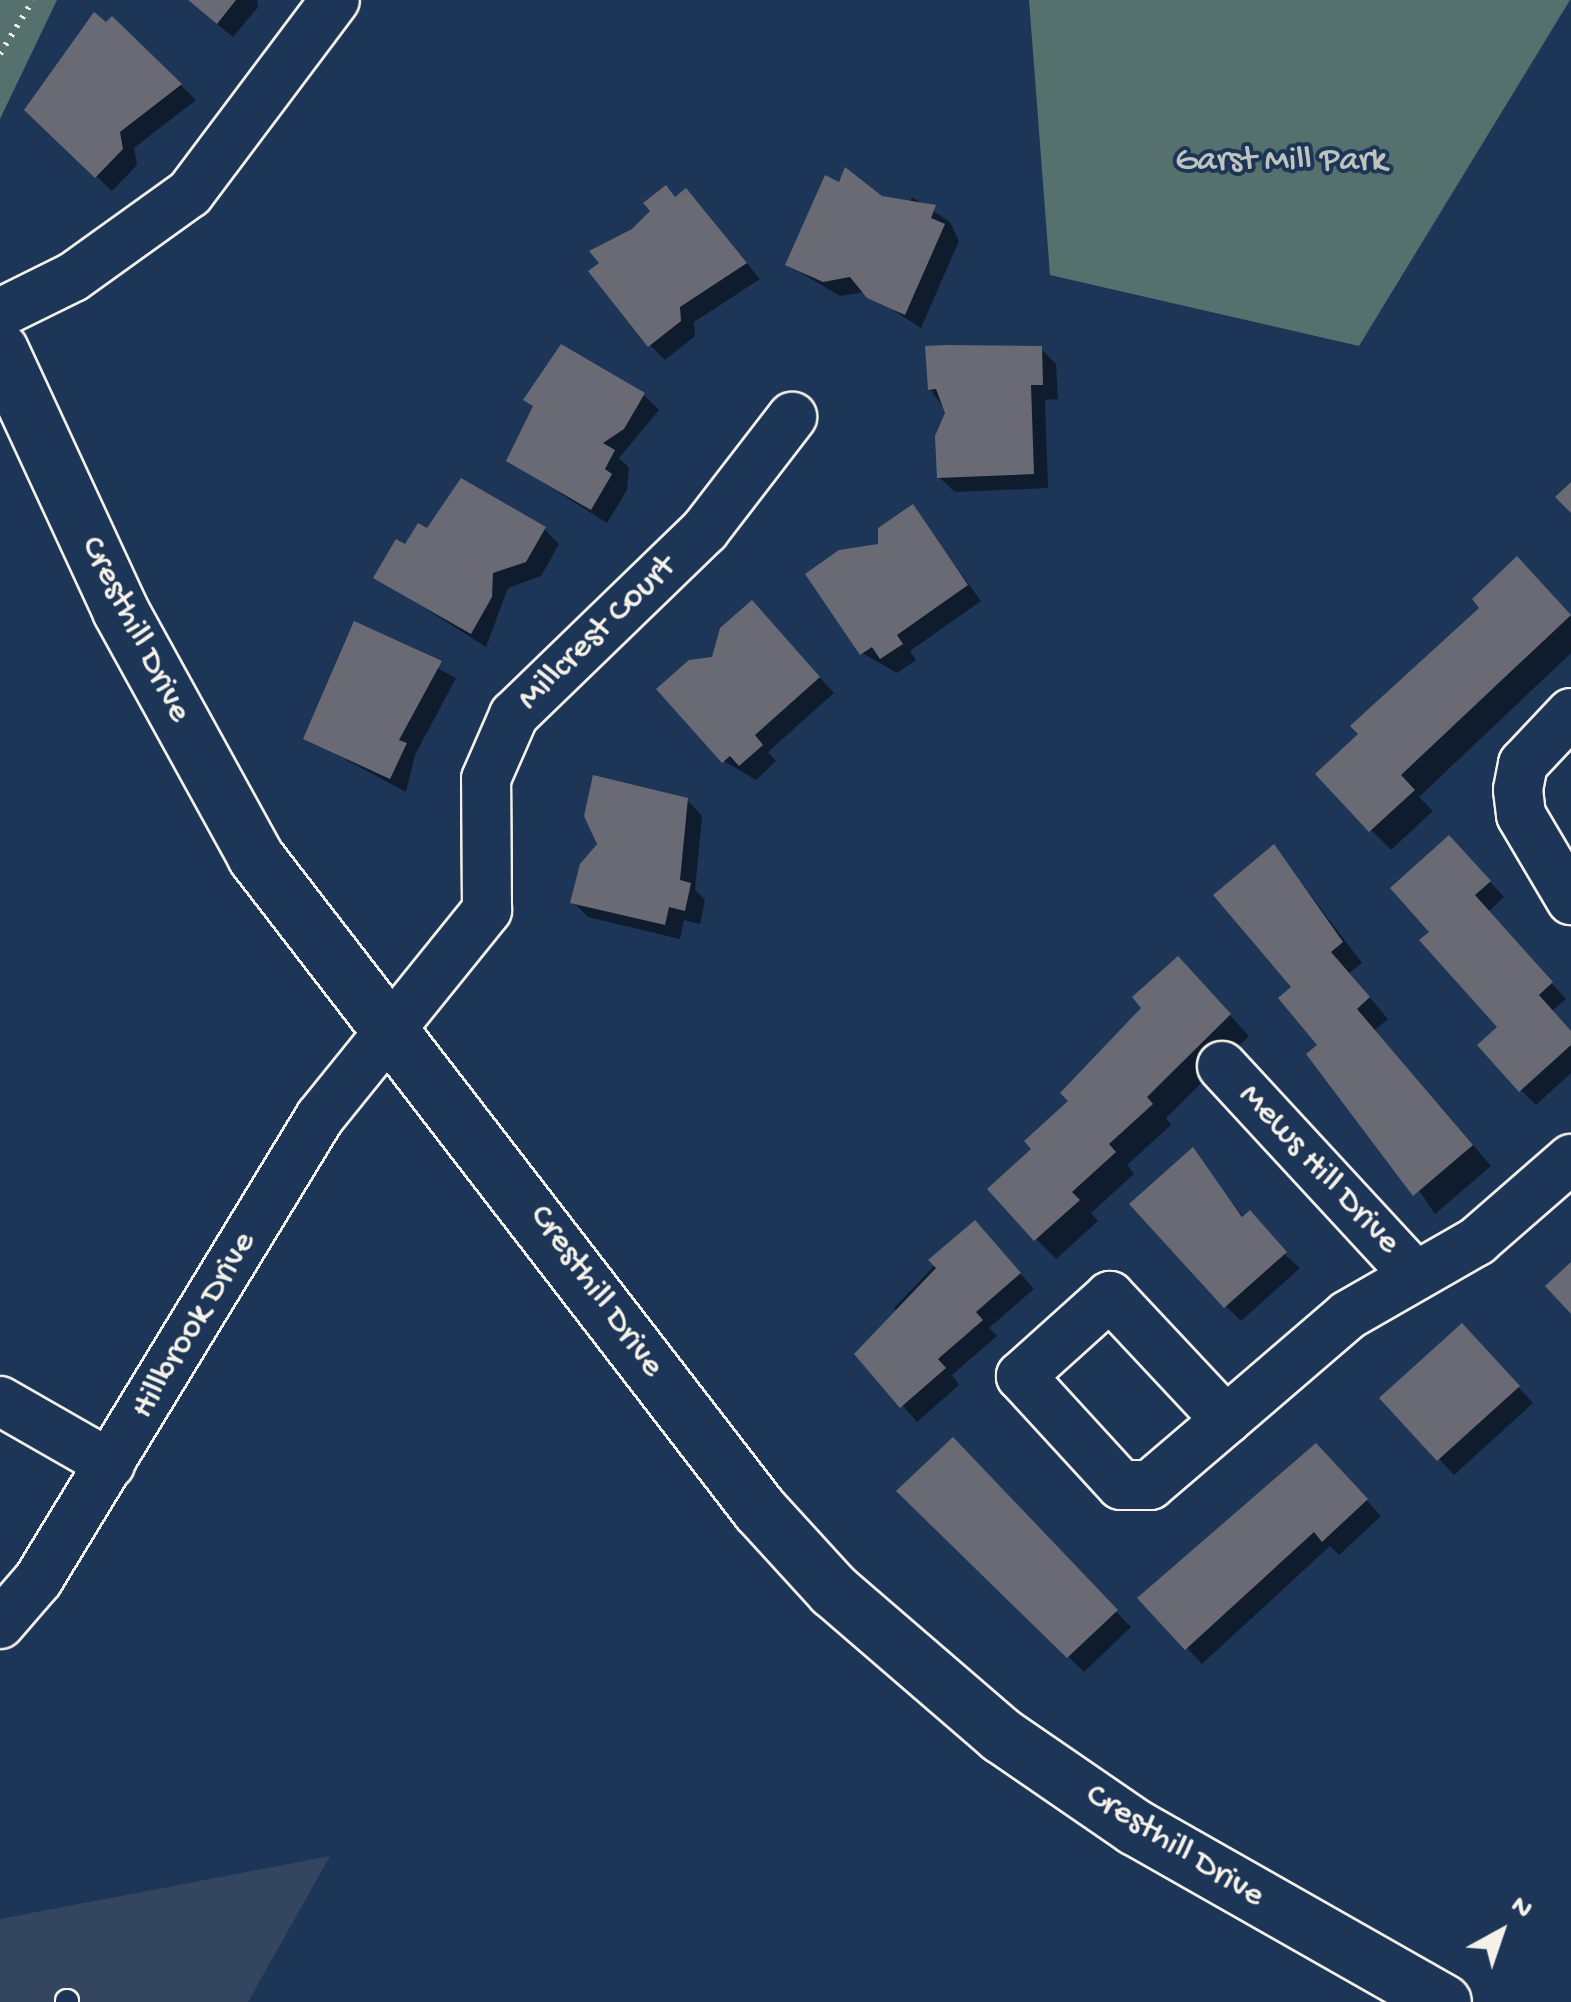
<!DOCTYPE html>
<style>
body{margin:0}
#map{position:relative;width:1571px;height:2002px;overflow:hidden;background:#1d3557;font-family:"Gochi Hand",sans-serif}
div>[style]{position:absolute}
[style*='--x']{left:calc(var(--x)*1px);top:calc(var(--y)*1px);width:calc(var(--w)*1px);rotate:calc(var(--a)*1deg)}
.built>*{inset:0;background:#344560}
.green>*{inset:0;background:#55706d}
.shadow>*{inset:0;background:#0007}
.building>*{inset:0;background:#6a6a74}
.path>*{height:6px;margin-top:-3px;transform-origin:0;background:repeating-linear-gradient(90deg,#f4f1e8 0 2.5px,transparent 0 10.5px)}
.roads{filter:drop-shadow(2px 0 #f4f1e8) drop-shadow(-2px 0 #f4f1e8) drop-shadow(0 2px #f4f1e8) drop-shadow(0 -2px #f4f1e8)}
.service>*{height:22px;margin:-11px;padding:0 11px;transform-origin:11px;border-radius:11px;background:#1d3557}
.minor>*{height:48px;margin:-24px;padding:0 24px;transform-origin:24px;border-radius:24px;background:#1d3557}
.tertiary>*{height:55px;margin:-27.5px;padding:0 27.5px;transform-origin:27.5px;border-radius:27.5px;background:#1d3557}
span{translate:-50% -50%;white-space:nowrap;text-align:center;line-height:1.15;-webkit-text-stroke:8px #1d3557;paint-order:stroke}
.park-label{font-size:35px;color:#bcc4bd}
.street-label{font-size:35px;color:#f4f1e8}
.north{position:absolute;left:1451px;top:1882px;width:100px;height:100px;-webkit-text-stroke:8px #1d3557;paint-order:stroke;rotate:40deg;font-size:28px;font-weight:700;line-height:40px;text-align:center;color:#f4f1e8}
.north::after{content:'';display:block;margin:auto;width:35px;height:45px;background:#f4f1e8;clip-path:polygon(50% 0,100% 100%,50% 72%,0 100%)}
</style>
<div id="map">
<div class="built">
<div style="clip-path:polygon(330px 1856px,248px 2002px,0 2002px,0 1919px)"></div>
</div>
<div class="green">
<div style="clip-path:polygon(0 0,57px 0,0 119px)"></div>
<div style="clip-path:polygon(1029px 0,1570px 0,1359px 346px,1050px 275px)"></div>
</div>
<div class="shadow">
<div style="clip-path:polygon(188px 0,257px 0,258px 7px,233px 37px)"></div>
<div style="clip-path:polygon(112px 20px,196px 100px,134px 148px,137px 165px,112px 191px,27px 110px)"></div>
<div style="clip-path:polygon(847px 170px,884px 198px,908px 206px,912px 197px,950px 222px,959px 241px,921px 328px,865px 292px,840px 296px,788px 265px)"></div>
<div style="clip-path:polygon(686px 191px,760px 279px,694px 322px,695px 336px,665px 360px,650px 345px,634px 231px)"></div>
<div style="clip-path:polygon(1041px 349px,1056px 364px,1058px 399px,1045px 400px,1048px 488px,955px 492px,939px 477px,947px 413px,930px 389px)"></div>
<div style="clip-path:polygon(644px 395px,659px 410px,619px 458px,629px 468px,627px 490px,607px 523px,509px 461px,535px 408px,526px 400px)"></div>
<div style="clip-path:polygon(912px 507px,981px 601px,910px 651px,916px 660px,897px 673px,862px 653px)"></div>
<div style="clip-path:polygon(544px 529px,559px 544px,541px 576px,508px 588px,486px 647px,376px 577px,428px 531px)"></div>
<div style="clip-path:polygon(1537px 580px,1571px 617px,1571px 653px,1419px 797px,1433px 811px,1391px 850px,1371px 830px,1483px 608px)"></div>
<div style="clip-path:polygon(766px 619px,834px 693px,768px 752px,776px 761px,756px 780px,724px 761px,706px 666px)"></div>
<div style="clip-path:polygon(355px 624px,456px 678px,415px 755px,406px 792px,306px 738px)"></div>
<div style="clip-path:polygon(596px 778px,687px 800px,702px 816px,695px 890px,705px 900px,700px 924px,684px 920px,680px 939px,588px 917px,573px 902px,596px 858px)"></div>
<div style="clip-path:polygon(1274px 847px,1362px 963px,1349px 973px,1388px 1019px,1375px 1030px,1491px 1166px,1435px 1214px,1321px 1045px,1295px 987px)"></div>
<div style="clip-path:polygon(1464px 853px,1504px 897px,1488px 912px,1566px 999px,1552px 1011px,1571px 1033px,1571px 1073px,1536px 1105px,1521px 1090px,1501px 1027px,1432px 932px)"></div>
<div style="clip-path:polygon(1198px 980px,1249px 1036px,1166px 1118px,1171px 1125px,1127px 1165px,1134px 1174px,1091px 1213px,1098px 1221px,1056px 1259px,1036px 1239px,1035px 1149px)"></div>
<div style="clip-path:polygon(1193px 1151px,1244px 1218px,1300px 1268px,1241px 1321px,1226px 1306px)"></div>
<div style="clip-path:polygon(975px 1223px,1034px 1289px,989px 1328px,997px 1336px,952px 1375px,959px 1385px,917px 1422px,858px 1354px,901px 1316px,894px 1308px)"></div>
<div style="clip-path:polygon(1477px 1342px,1533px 1403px,1454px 1475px,1383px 1399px)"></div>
<div style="clip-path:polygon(953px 1441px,1131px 1627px,1084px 1672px,900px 1491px)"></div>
<div style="clip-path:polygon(1331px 1461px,1381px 1516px,1339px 1555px,1330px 1546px,1202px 1664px,1141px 1599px)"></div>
</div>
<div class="building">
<div style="clip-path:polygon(188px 0,236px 0,217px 24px)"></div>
<div style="clip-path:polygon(94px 12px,106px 22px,112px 16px,182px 84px,120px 132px,123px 149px,95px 178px,24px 110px)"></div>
<div style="clip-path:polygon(845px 167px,882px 196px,936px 205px,931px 218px,945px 224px,905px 315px,867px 298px,850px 277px,823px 282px,785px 265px,825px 175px,839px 182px)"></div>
<div style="clip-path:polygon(666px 185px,675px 197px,686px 188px,747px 263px,680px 307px,681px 321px,648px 347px,588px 271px,599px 263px,589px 251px,632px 229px,650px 211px,643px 203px)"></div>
<div style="clip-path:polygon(561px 344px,645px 393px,624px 429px,603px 443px,615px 450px,605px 469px,612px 474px,591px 510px,506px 461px,533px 406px,523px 400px)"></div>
<div style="clip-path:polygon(946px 345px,1042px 346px,1043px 385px,1031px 385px,1034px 474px,937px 478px,935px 436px,945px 413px,936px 389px,928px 390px,925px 346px)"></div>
<div style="clip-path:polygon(461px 478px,546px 527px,526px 562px,493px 573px,492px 597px,471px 634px,373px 578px,396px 539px,405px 544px,418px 523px,427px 528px)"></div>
<div style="clip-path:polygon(1571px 482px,1571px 513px,1555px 497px)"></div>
<div style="clip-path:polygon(913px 504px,968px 585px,897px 635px,903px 644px,880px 659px,872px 647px,860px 655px,805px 574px,839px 550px,878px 544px,878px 528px)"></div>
<div style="clip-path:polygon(1517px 556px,1571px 615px,1401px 775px,1415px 790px,1369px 832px,1315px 774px,1358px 734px,1350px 726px,1479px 608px,1472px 599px)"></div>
<div style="clip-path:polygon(752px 600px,820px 677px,755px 735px,763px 745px,739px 766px,730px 756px,722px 763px,656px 689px,689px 660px,712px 657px,720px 628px)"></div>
<div style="clip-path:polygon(354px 621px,442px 661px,399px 740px,407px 743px,390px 779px,303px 739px)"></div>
<div style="clip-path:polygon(593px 775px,688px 798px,680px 880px,691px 883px,685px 911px,669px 907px,665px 925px,570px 903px,580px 864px,597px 844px,584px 816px)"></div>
<div style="clip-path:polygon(1449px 835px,1491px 881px,1475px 895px,1553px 982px,1539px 995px,1571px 1031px,1571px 1045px,1519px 1092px,1477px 1045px,1497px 1027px,1419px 940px,1429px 932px,1390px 888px)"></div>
<div style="clip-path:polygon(1274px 844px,1343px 942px,1331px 952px,1370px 997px,1357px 1009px,1473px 1145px,1413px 1196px,1306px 1054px,1317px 1045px,1278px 998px,1291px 987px,1213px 895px)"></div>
<div style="clip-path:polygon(1178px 956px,1231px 1014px,1147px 1097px,1153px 1104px,1109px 1144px,1116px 1152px,1072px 1192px,1080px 1200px,1034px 1241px,987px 1189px,1031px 1149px,1024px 1141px,1068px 1101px,1060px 1093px,1141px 1008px,1132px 997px)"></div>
<div style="clip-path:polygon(1193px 1147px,1242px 1217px,1250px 1210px,1287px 1252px,1224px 1308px,1129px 1204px)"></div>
<div style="clip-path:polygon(975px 1220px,1021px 1273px,976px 1312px,983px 1320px,938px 1359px,946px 1368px,900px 1408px,854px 1354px,936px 1268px,928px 1260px)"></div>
<div style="clip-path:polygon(1571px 1262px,1571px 1314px,1545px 1286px)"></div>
<div style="clip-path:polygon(1462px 1323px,1520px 1386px,1437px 1461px,1379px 1398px)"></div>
<div style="clip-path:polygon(953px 1437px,1118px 1610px,1067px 1658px,896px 1491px)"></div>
<div style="clip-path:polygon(1316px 1443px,1368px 1499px,1322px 1542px,1314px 1532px,1185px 1650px,1137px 1598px)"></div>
</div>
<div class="path">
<div style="--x:0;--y:54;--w:63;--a:-58.6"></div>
</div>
<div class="roads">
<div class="service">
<div style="--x:67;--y:2002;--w:1;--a:-90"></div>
</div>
<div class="minor">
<div style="--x:0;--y:313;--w:81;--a:-26.3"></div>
<div style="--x:73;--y:277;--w:144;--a:-35.7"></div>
<div style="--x:190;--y:193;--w:241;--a:-53.1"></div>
<div style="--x:1571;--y:713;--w:70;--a:133.3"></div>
<div style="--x:1523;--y:764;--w:26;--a:101"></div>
<div style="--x:1518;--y:790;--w:25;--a:83"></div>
<div style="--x:1521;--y:815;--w:99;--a:59.5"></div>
<div style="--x:1222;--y:1066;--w:283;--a:47.3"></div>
<div style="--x:0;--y:1401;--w:127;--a:29.8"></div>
<div style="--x:1226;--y:1420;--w:170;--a:-133.1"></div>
<div style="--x:1110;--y:1296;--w:120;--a:138"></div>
<div style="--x:1021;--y:1376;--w:148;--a:47.5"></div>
<div style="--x:1121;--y:1485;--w:29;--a:0"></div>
<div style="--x:1150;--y:1485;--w:100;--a:-40.5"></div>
<div style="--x:1226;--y:1420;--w:161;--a:-40.7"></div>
<div style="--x:1348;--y:1315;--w:149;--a:-29.8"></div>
<div style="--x:1477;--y:1241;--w:125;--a:-41.1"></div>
<div style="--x:0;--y:1624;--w:58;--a:-49.2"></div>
<div style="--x:38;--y:1580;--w:542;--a:-58.66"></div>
<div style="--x:320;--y:1117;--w:266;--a:-51.1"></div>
<div style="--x:487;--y:910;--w:131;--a:-90.4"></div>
<div style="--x:486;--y:779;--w:70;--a:-66.4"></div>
<div style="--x:514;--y:715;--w:266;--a:-44.1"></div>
<div style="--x:705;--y:530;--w:143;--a:-52.4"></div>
</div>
<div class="tertiary">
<div style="--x:0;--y:350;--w:286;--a:65.2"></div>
<div style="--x:120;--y:610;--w:281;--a:61.2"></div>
<div style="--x:255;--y:856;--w:825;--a:52.34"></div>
<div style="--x:759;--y:1509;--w:110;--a:47.6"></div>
<div style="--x:833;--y:1590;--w:222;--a:40.8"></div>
<div style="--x:1001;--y:1735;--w:163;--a:34.5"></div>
<div style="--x:1135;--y:1827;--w:354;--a:29.6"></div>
</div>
</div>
<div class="park-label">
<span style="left:1281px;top:162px">Garst Mill Park</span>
</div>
<div class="street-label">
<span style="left:134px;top:630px;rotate:63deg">Cresthill Drive</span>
<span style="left:598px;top:634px;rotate:-44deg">Millcrest Court</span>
<span style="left:1318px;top:1170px;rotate:47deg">Mews Hill Drive</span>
<span style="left:595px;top:1292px;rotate:54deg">Cresthill Drive</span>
<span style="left:195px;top:1326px;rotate:-59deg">Hillbrook Drive</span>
<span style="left:1174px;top:1847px;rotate:32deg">Cresthill Drive</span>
</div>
<div class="north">N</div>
</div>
